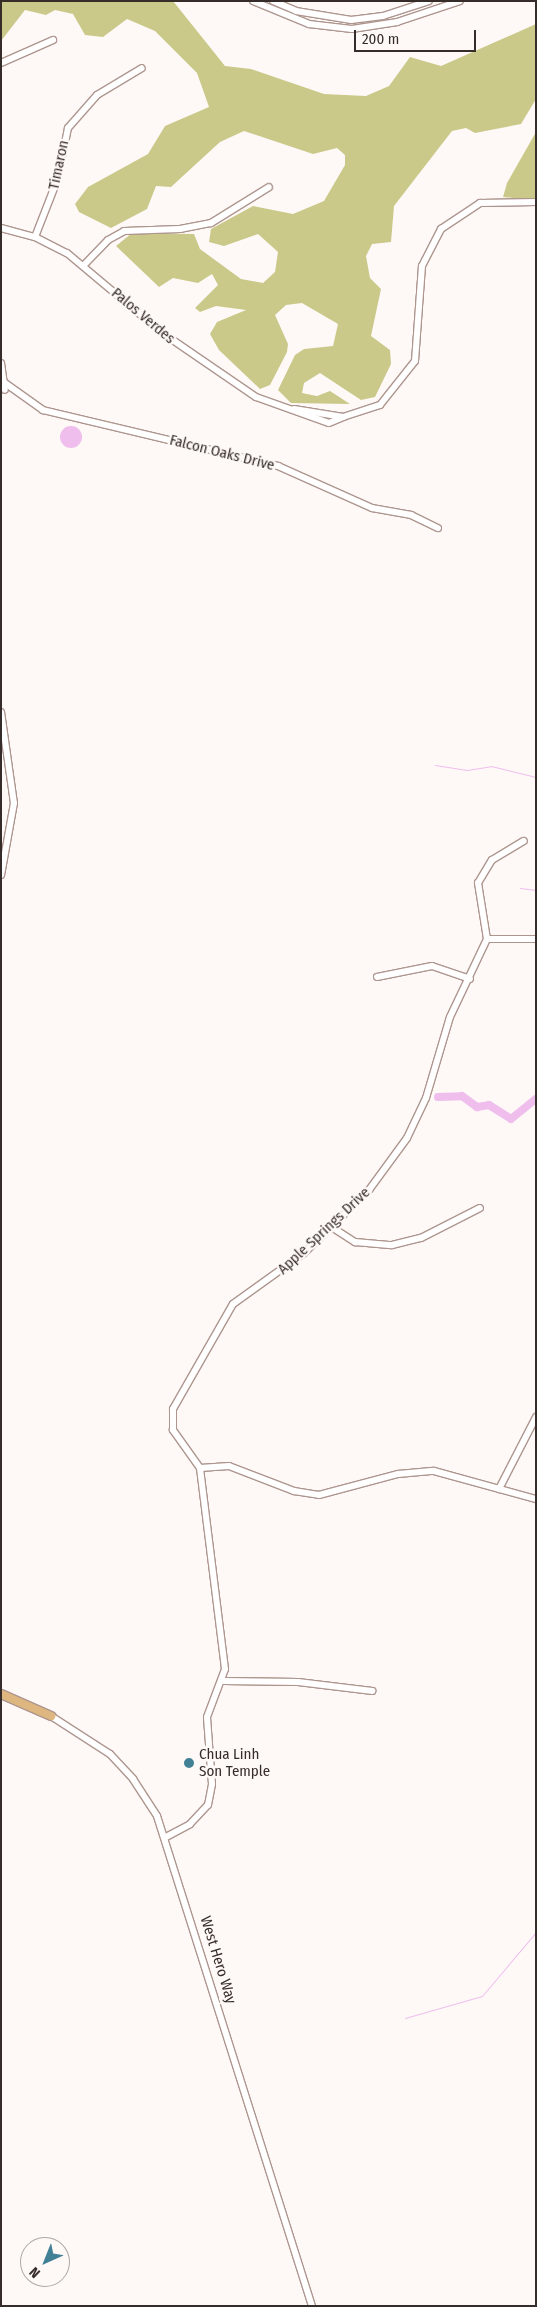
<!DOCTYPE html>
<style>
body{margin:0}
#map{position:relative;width:537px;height:2307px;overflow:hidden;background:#fef9f7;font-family:"Fira Sans Condensed",sans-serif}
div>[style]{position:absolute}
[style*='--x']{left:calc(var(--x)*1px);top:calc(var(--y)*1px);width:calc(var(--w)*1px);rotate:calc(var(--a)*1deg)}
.forest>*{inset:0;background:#cbc98a}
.water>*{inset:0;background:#efbeed}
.round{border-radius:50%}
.stream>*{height:1px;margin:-0.5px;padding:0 0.5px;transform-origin:0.5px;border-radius:0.5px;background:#efbeed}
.river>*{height:8px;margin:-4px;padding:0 4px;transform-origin:4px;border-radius:4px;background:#efbeed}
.roads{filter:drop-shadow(1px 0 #ae968f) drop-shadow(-1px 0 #ae968f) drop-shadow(0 1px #ae968f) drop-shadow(0 -1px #ae968f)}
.minor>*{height:6px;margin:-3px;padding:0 3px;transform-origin:3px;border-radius:3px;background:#fff}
.major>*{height:8px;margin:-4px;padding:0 4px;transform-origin:4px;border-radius:4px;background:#ddb77f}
.dots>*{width:14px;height:14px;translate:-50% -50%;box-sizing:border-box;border:2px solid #fef9f7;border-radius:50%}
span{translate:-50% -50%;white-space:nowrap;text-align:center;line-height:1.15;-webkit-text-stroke:5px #fef9f7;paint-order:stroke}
.street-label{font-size:15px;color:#362d2a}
.poi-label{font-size:15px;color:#362d2a}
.left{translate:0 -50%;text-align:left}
.frame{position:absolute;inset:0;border:2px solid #362d2a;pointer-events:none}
.north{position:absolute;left:20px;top:2237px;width:50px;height:50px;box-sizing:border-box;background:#fef9f7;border:1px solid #aea7a5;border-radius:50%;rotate:224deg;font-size:14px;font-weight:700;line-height:20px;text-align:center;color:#362d2a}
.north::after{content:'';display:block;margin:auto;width:18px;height:22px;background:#428096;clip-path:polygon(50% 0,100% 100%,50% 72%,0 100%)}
.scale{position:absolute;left:354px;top:30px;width:122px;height:22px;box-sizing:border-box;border:2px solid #362d2a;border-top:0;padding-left:6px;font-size:15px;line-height:18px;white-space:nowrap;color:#362d2a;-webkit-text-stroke:4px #fef9f7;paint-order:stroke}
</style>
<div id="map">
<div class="forest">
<div style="clip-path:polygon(1px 1px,173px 1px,225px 66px,251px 69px,324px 94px,366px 96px,389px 86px,410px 57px,441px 66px,536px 24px,536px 99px,521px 124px,475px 133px,466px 128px,452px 131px,394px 206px,391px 242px,372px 244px,366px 256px,370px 278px,381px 289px,371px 336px,390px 350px,391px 364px,375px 397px,361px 400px,320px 373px,304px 383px,302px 393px,317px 396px,330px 391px,350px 404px,291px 403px,278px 390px,295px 355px,304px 349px,333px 346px,338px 324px,302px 303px,286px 305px,275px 315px,288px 344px,287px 352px,270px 385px,260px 389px,219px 350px,210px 334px,217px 322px,246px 310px,216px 306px,200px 312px,195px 308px,218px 285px,212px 274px,198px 283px,173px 278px,159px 287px,116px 246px,132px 233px,194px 234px,200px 249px,241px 279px,263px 283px,275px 272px,278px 252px,258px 234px,224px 246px,209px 242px,211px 229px,253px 206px,293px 214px,324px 201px,345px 165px,345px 155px,337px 148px,313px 154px,244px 131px,220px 142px,171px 187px,156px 186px,147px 209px,111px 228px,79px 212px,75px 204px,88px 187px,148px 154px,165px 126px,209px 107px,197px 73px,155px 31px,127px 19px,103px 37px,85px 35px,73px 14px,55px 10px,46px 15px,25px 10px,1px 41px)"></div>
<div style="clip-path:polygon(536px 132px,536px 200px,503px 197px,507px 183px)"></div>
</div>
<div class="water">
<div class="round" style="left:60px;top:426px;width:22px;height:22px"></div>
</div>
<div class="stream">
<div style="--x:435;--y:765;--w:32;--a:9"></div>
<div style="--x:467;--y:770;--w:24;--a:-9"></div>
<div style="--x:491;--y:766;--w:46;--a:13.7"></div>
<div style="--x:520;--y:888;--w:16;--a:7"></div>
<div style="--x:405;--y:2018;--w:80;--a:-15.9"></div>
<div style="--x:482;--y:1996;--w:84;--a:-49.8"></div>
</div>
<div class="river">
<div style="--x:438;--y:1097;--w:24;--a:-2"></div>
<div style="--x:462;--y:1096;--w:19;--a:36"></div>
<div style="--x:477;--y:1107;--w:12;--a:-9"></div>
<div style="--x:489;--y:1105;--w:26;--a:32"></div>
<div style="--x:511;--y:1119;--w:32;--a:-39"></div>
</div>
<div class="roads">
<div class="minor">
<div style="--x:253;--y:1;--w:61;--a:22.3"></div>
<div style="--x:309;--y:24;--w:43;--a:6.6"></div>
<div style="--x:352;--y:29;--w:46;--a:-8.8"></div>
<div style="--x:397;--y:22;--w:66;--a:-18.4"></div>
<div style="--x:273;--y:1;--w:25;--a:23"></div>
<div style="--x:296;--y:11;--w:56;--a:9.3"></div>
<div style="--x:351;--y:20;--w:32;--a:-7"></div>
<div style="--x:383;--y:16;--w:48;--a:-18.1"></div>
<div style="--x:1;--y:63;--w:57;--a:-23.9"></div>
<div style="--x:1;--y:228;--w:35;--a:15"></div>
<div style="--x:35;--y:237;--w:36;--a:27"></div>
<div style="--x:67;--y:253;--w:123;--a:40"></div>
<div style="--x:161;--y:332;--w:115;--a:34.4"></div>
<div style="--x:256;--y:397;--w:77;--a:19.6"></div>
<div style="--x:329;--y:423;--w:15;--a:-23"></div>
<div style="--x:35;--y:237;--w:63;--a:-68.7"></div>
<div style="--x:58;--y:178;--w:51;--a:-78.7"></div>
<div style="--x:68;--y:128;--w:44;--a:-48.7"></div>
<div style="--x:97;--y:95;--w:52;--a:-31"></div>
<div style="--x:83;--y:266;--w:36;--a:-46"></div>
<div style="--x:108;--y:240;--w:18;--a:-29"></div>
<div style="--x:124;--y:231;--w:56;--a:-2"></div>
<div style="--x:180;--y:229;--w:32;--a:-11"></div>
<div style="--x:211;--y:223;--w:68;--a:-31.8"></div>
<div style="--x:1;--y:363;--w:27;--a:82"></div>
<div style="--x:5;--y:383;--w:47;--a:35.4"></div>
<div style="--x:43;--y:410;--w:242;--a:13.4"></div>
<div style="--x:278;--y:466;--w:103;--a:24.1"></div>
<div style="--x:372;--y:508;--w:40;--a:10"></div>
<div style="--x:411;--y:515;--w:30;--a:26"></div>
<div style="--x:294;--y:409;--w:50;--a:9.3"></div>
<div style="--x:343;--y:417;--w:39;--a:-18"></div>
<div style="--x:380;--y:405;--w:56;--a:-51.5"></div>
<div style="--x:415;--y:361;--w:95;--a:-85.8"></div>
<div style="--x:422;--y:266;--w:42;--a:-62.8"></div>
<div style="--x:441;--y:229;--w:47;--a:-33.7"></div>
<div style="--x:480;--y:203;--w:56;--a:-1"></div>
<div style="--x:1;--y:712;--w:92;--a:81.9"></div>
<div style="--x:14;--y:803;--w:73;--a:100.2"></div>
<div style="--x:487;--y:939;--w:49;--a:0"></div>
<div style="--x:377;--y:977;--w:56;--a:-11.3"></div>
<div style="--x:432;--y:966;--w:40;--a:18.9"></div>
<div style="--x:330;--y:1226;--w:30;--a:33"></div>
<div style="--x:355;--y:1242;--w:37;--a:5"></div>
<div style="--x:392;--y:1245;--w:30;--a:-14"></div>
<div style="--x:421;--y:1238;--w:66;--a:-27"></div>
<div style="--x:200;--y:1468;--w:29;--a:-4"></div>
<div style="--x:229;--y:1466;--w:70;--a:21"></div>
<div style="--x:294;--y:1491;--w:25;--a:9"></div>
<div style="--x:319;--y:1495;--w:82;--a:-14.9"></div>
<div style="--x:398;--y:1474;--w:36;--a:-5"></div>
<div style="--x:434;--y:1471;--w:106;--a:15.4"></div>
<div style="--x:499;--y:1489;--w:81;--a:-62.8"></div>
<div style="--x:224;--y:1681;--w:74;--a:0.8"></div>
<div style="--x:298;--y:1682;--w:75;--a:6.9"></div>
<div style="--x:51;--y:1716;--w:70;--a:32.8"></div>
<div style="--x:110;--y:1754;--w:34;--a:47"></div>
<div style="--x:133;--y:1779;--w:44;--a:57"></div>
<div style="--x:157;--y:1816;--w:514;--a:72.45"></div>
<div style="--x:166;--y:1837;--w:27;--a:-28"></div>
<div style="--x:190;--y:1824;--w:26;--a:-47"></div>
<div style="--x:208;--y:1805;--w:21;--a:-79"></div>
<div style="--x:212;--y:1784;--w:67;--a:-94.3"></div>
<div style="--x:207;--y:1717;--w:51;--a:-69.4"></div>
<div style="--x:225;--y:1669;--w:203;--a:-97.1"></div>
<div style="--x:200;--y:1468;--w:47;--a:-125.4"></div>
<div style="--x:173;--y:1430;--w:21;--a:-90"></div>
<div style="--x:173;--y:1409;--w:121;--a:-60.3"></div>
<div style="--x:233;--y:1304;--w:87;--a:-35.7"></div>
<div style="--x:304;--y:1253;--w:91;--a:-44.1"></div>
<div style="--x:369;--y:1190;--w:64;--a:-53.8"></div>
<div style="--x:407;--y:1138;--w:44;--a:-64.6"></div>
<div style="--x:426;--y:1098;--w:84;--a:-73.5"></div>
<div style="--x:450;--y:1017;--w:86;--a:-64.6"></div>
<div style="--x:487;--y:939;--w:57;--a:-99.1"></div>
<div style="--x:478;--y:883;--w:27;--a:-59"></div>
<div style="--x:492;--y:860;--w:37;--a:-31"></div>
</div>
<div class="major">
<div style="--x:1;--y:1694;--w:55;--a:23.7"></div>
</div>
</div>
<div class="dots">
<div style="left:189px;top:1763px;background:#428096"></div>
</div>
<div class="street-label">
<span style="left:59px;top:165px;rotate:-78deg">Timaron</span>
<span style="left:143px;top:316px;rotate:40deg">Palos Verdes</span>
<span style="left:222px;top:453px;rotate:14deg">Falcon Oaks Drive</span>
<span style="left:324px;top:1231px;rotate:-43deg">Apple Springs Drive</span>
<span style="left:218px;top:1960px;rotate:73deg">West Hero Way</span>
</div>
<div class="poi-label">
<span class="left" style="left:199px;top:1763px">Chua Linh<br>Son Temple</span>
</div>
<div class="frame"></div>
<div class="north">N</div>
<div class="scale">200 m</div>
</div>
